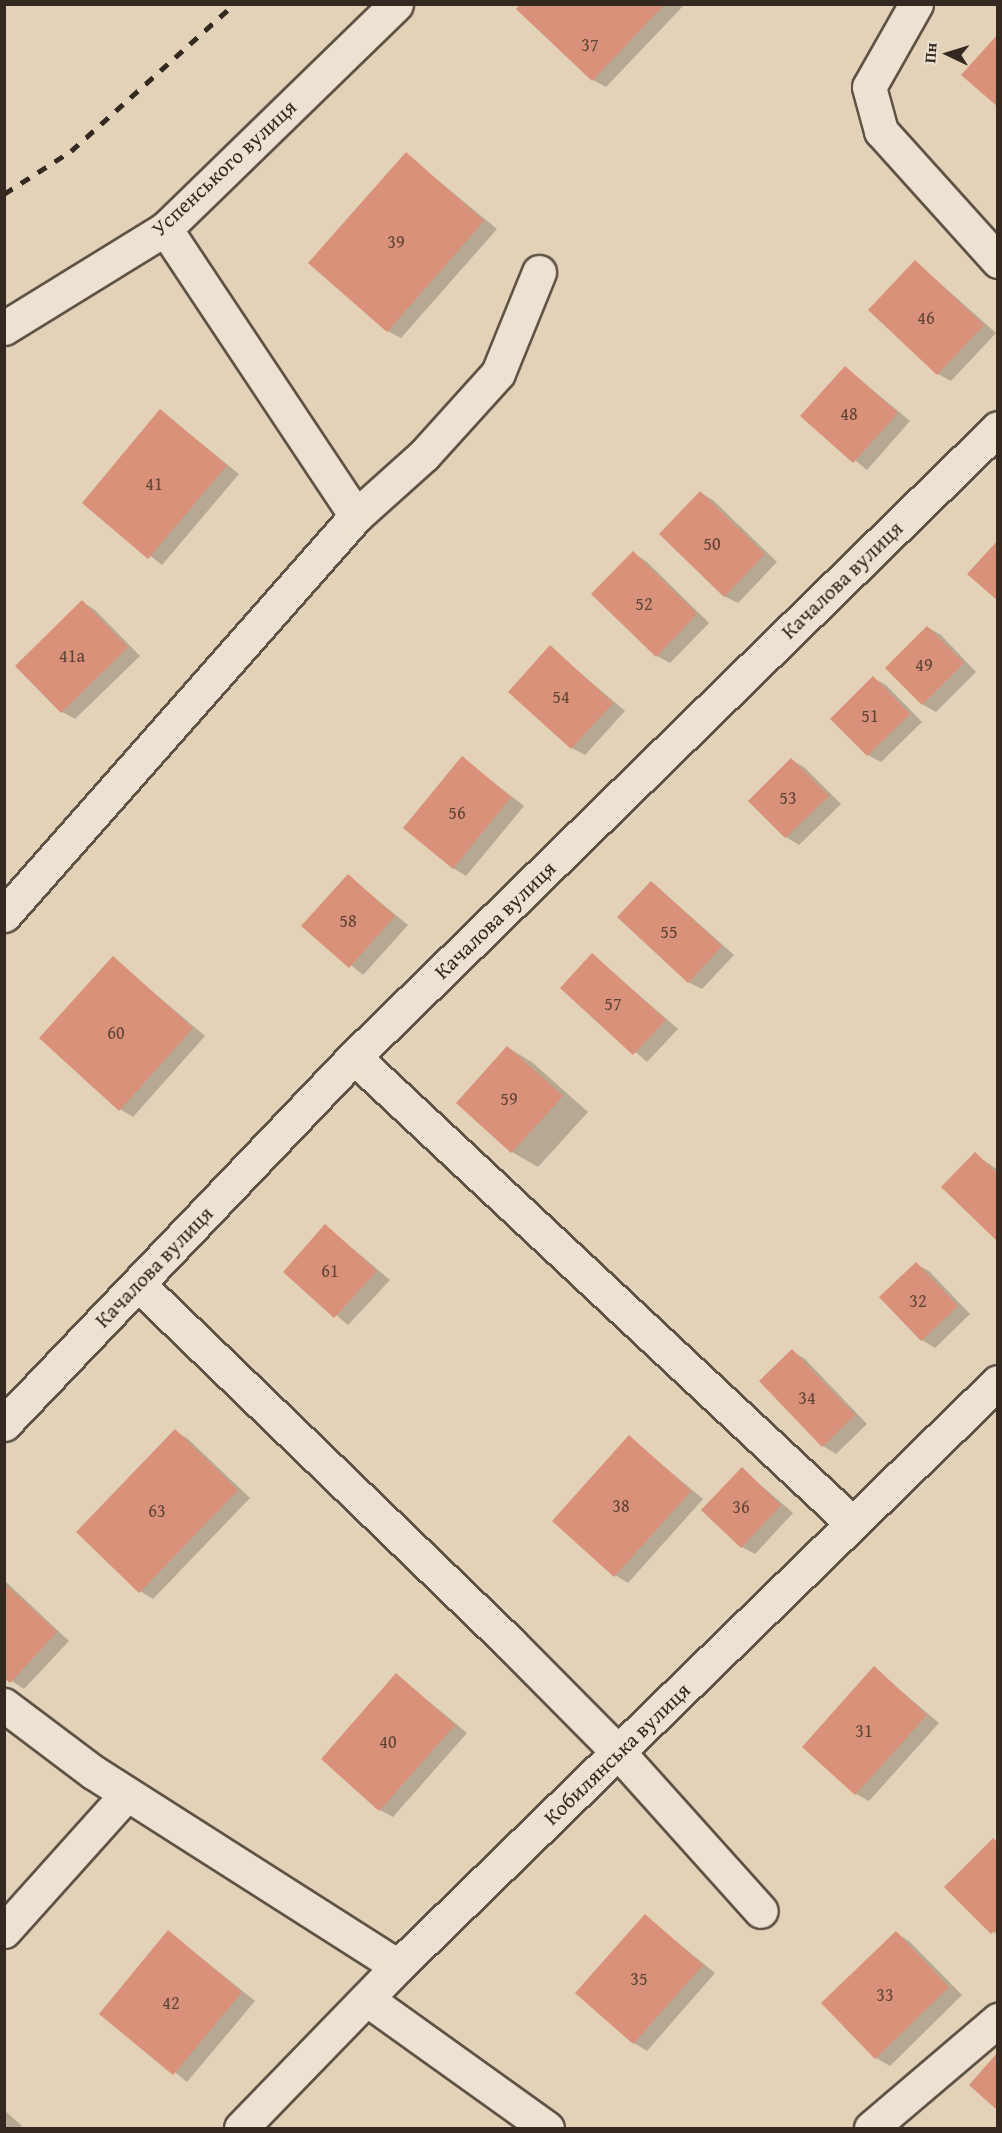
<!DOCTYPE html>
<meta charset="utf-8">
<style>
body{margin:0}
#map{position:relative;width:1002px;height:2133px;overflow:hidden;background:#e4d2b8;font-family:"Gentium Book Plus",serif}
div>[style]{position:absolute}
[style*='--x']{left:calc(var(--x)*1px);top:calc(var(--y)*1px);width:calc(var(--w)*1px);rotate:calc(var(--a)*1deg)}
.shadow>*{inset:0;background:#0003}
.building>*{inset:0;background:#da9179}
.roads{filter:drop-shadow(2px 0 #5f5346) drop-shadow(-2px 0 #5f5346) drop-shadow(0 2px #5f5346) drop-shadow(0 -2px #5f5346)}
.minor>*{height:33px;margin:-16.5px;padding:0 16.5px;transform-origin:16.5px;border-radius:16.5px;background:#ede2d1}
.rail>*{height:4.5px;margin-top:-2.25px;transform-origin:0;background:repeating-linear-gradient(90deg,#332920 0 10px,transparent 0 20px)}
span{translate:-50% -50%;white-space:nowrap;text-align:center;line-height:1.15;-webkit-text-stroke:6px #ede2d1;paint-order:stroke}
.number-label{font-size:18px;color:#5d4336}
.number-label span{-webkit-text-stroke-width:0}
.street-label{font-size:21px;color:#332920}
.frame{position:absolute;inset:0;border:6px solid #332920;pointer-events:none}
.north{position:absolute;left:918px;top:24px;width:60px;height:60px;-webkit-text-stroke:4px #ede2d1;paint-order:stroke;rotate:274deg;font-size:16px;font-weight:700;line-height:24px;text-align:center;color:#332920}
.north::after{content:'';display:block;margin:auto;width:21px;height:27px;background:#332920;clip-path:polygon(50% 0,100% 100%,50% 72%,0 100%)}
</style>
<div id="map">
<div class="shadow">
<div style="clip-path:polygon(523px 4px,685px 4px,606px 87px,593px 80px)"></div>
<div style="clip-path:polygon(406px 154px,497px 229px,401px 338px,388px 331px)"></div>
<div style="clip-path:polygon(916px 262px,996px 333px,951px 381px,938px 374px)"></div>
<div style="clip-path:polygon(845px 367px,910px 421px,867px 470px,802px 416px)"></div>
<div style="clip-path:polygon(161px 411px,239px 474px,162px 565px,84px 503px)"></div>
<div style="clip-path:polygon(701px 493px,714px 501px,777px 562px,738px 603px,724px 596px)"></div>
<div style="clip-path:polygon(633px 553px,646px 561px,709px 623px,670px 663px,657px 656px)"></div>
<div style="clip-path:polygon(82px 602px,95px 610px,140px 656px,75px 719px,62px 712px)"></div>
<div style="clip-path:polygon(927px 627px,941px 635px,976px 672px,936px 712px,922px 704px)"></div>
<div style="clip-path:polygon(550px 647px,625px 711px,585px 755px,572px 748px)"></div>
<div style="clip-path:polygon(873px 678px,886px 685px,922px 722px,881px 762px,868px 755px)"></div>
<div style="clip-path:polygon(462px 758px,524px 806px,466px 876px,453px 868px)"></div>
<div style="clip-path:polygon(791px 760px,804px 767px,841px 804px,799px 845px,786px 837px,750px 801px)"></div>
<div style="clip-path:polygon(348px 876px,408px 925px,363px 975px,303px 926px)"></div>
<div style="clip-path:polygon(652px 882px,734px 955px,702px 989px,688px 982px)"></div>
<div style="clip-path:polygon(593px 955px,678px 1029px,647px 1062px,562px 987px)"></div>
<div style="clip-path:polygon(113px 958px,205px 1036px,133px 1117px,120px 1109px)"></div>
<div style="clip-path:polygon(507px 1047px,533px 1063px,588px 1112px,538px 1167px,512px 1152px,458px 1103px)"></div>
<div style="clip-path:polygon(975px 1154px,998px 1170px,998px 1240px)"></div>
<div style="clip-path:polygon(326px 1226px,390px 1280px,348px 1325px,285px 1271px)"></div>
<div style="clip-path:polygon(916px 1264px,929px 1271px,970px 1314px,935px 1348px,922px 1340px,881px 1297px)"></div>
<div style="clip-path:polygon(792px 1351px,805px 1359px,867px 1424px,836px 1454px,823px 1446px)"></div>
<div style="clip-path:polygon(175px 1431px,188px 1439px,250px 1498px,153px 1599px,140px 1591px)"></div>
<div style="clip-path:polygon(629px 1437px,703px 1499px,628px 1583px,615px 1575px)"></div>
<div style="clip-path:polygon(742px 1469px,793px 1513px,755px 1554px,742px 1547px)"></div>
<div style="clip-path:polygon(4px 1580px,69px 1641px,24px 1689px,4px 1676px)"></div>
<div style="clip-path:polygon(874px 1668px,939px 1723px,869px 1801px,856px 1794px)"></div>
<div style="clip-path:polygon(397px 1675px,467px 1733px,393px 1817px,380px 1810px)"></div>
<div style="clip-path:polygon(993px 1840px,998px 1842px,998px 1936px,946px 1887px)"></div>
<div style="clip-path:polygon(645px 1916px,715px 1973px,647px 2051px,634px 2043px)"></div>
<div style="clip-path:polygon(169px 1932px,255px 2001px,187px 2082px,101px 2013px)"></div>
<div style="clip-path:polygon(896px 1933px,909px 1941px,962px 1995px,890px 2066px,876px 2058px,823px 2003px)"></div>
<div style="clip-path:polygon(4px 2110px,22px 2126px,19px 2128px,4px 2128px)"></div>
</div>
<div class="building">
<div style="clip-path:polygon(521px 4px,665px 4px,592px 81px,516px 9px)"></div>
<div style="clip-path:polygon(998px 34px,998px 107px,961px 75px)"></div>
<div style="clip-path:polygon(406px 152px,484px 221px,387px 332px,308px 263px)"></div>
<div style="clip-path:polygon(915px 260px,984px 325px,937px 375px,868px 310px)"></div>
<div style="clip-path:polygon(845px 366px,898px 413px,853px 463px,800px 416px)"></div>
<div style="clip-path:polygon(160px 409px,227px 465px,148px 559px,82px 503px)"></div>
<div style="clip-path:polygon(700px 491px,765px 554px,724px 597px,659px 534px)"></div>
<div style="clip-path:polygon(998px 540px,998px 601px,967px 574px)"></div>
<div style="clip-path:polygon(633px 551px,697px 614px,656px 657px,591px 594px)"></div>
<div style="clip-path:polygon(82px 600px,128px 647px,61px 713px,15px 666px)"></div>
<div style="clip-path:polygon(927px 626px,964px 663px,922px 705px,885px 668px)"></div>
<div style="clip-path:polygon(550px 645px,613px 703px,571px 749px,508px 692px)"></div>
<div style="clip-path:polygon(873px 676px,910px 714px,867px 756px,830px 719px)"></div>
<div style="clip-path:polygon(462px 756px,511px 797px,453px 869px,403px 828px)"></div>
<div style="clip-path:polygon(791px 758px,829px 796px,785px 838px,748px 801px)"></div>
<div style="clip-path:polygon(348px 874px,395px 916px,349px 968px,301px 926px)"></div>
<div style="clip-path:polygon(651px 881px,722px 946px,688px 983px,617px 917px)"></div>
<div style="clip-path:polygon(592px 953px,666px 1020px,633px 1055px,560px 988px)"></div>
<div style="clip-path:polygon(113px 956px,193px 1028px,119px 1111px,39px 1038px)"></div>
<div style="clip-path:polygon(507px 1046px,563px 1096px,511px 1153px,456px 1103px)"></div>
<div style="clip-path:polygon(975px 1152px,998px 1174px,998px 1242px,941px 1187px)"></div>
<div style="clip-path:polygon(325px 1224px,377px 1271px,334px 1318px,283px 1272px)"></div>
<div style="clip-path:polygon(916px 1262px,958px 1306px,921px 1341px,879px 1297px)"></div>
<div style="clip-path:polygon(792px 1349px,855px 1415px,822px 1447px,759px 1381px)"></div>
<div style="clip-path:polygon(175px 1429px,238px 1490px,139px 1593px,76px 1532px)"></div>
<div style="clip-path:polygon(629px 1435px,691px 1491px,614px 1577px,552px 1521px)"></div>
<div style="clip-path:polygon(742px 1467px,781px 1505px,741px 1548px,701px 1510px)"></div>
<div style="clip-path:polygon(4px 1583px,57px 1632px,10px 1683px,4px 1678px)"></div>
<div style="clip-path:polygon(874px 1666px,927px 1715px,855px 1795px,802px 1747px)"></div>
<div style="clip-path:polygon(396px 1673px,455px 1725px,379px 1811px,321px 1759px)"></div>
<div style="clip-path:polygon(993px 1838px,998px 1843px,998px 1928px,991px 1934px,944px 1887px)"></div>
<div style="clip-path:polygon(645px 1914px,703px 1965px,633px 2044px,575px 1993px)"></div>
<div style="clip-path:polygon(168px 1930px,242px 1992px,173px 2075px,99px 2014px)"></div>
<div style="clip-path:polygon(896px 1931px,949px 1987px,875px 2059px,821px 2003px)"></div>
<div style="clip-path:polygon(998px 2052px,998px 2111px,969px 2085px)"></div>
</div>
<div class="roads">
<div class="minor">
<div style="--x:916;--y:4;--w:95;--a:119.5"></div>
<div style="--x:869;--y:87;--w:46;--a:74.7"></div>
<div style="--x:881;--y:131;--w:175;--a:48"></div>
<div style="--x:4;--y:328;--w:189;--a:-31.6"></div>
<div style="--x:165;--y:229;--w:322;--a:-44.2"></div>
<div style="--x:356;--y:516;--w:91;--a:-41.9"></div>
<div style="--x:424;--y:455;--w:110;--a:-47.9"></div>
<div style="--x:498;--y:373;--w:109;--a:-67.9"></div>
<div style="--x:4;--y:915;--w:532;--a:-48.58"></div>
<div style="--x:356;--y:516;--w:345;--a:-123.6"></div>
<div style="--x:354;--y:1057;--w:681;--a:43.09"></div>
<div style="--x:138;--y:1284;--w:518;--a:43.98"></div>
<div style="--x:511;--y:1644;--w:153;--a:45.3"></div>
<div style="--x:619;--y:1753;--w:212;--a:48.1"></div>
<div style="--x:4;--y:1424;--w:507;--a:-46.36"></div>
<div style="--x:354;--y:1057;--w:900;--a:-44.32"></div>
<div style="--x:4;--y:1705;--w:111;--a:37"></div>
<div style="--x:93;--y:1772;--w:361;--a:32.5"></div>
<div style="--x:4;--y:1931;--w:184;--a:-48.1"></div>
<div style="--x:368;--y:2000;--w:220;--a:35.6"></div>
<div style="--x:241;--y:2128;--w:226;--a:-45.9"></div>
<div style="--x:398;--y:1966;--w:837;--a:-44.23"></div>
<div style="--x:871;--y:2128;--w:167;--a:-40.4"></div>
</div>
</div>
<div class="rail">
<div style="--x:4;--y:194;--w:80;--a:-32.7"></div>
<div style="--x:71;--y:151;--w:219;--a:-42"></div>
</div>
<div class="number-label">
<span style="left:590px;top:45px">37</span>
<span style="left:396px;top:242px">39</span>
<span style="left:926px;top:318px">46</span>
<span style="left:849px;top:414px">48</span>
<span style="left:154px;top:484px">41</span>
<span style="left:712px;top:544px">50</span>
<span style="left:644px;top:604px">52</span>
<span style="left:72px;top:656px">41а</span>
<span style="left:924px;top:665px">49</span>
<span style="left:561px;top:697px">54</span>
<span style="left:870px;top:716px">51</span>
<span style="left:788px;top:798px">53</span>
<span style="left:457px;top:813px">56</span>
<span style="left:348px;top:921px">58</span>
<span style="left:669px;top:932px">55</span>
<span style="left:613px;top:1004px">57</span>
<span style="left:116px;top:1033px">60</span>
<span style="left:509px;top:1099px">59</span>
<span style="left:330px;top:1271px">61</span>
<span style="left:918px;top:1301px">32</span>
<span style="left:807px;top:1398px">34</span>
<span style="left:621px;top:1506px">38</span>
<span style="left:741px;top:1507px">36</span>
<span style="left:157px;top:1511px">63</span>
<span style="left:864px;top:1731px">31</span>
<span style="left:388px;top:1742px">40</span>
<span style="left:639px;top:1979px">35</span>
<span style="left:885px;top:1995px">33</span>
<span style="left:171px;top:2003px">42</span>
</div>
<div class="street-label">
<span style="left:224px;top:168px;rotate:-43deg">Успенського вулиця</span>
<span style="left:842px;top:580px;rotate:-44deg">Качалова вулиця</span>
<span style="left:495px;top:920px;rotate:-44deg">Качалова вулиця</span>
<span style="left:154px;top:1267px;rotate:-46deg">Качалова вулиця</span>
<span style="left:617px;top:1754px;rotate:-44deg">Кобилянська вулиця</span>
</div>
<div class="frame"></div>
<div class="north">Пн</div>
</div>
